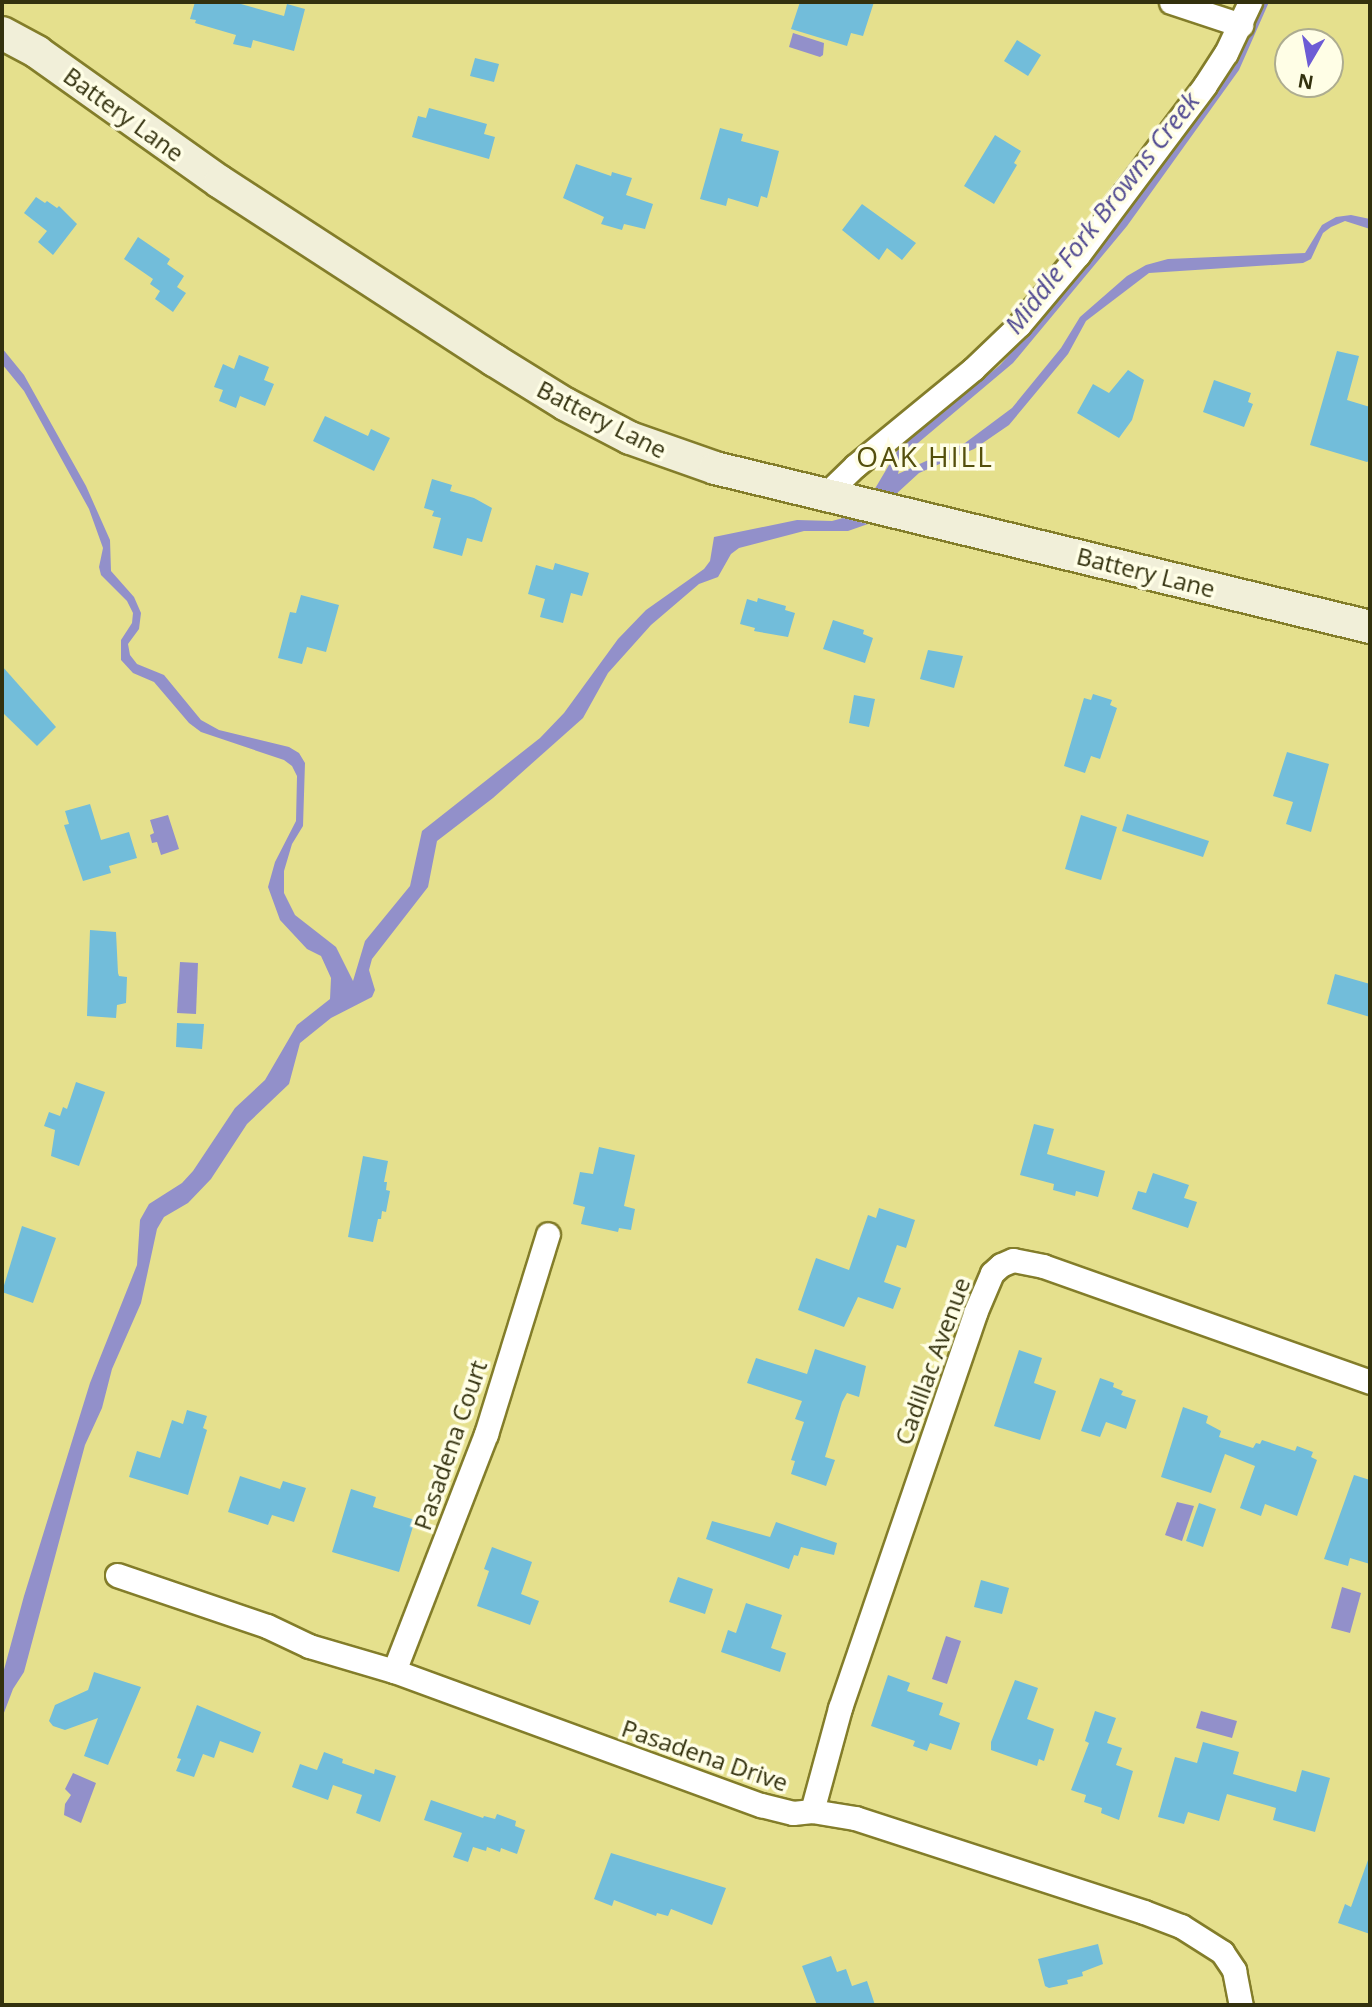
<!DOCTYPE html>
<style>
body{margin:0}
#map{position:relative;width:1372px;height:2007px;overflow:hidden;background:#e5e08d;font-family:"Open Sans",sans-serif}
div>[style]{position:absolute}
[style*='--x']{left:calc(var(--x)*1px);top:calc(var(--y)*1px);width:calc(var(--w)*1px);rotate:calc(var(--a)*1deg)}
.water>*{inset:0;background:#9290ca}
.building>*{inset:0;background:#72bdda}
.roads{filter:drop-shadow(2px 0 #837d2a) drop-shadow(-2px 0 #837d2a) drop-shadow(0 2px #837d2a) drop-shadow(0 -2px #837d2a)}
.street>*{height:23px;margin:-11.5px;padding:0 11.5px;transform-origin:11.5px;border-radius:11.5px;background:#fff}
.secondary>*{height:32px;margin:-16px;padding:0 16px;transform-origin:16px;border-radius:16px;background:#f1efd9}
span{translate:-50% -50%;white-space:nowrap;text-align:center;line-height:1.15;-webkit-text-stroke:7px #fffee6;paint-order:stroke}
.street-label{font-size:24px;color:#33310e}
.water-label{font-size:26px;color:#504991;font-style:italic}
.quarter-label{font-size:28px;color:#544f0c;letter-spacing:2px}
.frame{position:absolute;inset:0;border:4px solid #33310e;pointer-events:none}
.north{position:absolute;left:1274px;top:28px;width:70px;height:70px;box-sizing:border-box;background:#fffee6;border:2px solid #adac90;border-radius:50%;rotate:190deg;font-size:19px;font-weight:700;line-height:28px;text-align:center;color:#33310e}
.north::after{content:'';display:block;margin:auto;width:24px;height:32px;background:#6d5cd5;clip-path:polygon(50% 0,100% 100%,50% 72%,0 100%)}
</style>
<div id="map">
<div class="water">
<div style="clip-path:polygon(1261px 2px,1269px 2px,1239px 70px,1127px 226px,1013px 363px,912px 448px,900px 465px,898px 474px,965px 443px,1012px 408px,1061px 348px,1080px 317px,1127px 276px,1146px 265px,1168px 259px,1305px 253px,1322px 225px,1336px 217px,1351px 215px,1370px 219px,1370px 229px,1345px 221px,1331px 227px,1323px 233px,1311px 259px,1303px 263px,1149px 273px,1086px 321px,1068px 354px,1009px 425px,974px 449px,919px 473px,895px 495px,873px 492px,899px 448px,1000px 365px,1048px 312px,1235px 66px)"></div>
<div style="clip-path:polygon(793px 33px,824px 43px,823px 55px,820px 57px,789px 47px)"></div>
<div style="clip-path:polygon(2px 348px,24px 375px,86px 486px,110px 540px,111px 571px,134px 597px,141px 613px,139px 629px,128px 644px,130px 655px,137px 664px,164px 675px,201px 720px,219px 730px,289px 747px,299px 753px,305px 763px,303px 826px,292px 844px,284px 871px,284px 893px,295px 915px,336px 947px,353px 981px,365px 941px,410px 886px,422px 831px,540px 738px,564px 713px,618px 639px,646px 610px,704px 569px,710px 561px,714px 537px,797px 520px,832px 521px,843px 518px,868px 524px,848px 531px,804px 531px,739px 548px,731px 554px,718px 577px,699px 584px,651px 625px,608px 673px,583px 718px,493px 798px,437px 841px,428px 887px,372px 959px,369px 970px,375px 990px,372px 997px,331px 1018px,300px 1043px,289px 1084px,247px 1124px,211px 1179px,188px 1203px,164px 1217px,157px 1229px,141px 1303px,112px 1369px,102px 1408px,85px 1445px,24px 1672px,13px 1689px,2px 1718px,2px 1677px,24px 1596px,90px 1383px,137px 1265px,140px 1220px,149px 1204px,182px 1183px,193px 1171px,235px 1108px,265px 1080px,297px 1025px,330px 999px,331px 978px,321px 956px,307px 949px,280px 920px,268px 887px,275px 862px,296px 821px,297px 776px,292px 766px,284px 760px,201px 732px,189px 723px,154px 682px,133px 673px,121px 660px,121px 640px,132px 623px,133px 613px,127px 601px,101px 575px,99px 567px,103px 548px,89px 509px,24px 391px,2px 364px)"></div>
<div style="clip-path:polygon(168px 815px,179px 849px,161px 855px,157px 842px,152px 843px,150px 835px,154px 833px,150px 820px)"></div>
<div style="clip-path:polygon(180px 962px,198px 963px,196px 1014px,177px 1013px)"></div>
<div style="clip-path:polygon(1177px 1502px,1194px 1506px,1182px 1541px,1165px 1535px)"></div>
<div style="clip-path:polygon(1342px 1587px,1361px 1593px,1350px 1633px,1331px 1628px)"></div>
<div style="clip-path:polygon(946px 1636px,961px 1641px,947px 1684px,932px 1679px)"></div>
<div style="clip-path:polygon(1201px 1711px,1237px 1721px,1232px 1738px,1196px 1728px)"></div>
<div style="clip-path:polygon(73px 1773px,96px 1783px,81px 1823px,64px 1815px,65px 1804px,71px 1795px,65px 1789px)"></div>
</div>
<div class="building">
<div style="clip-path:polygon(195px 2px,242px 2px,241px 4px,284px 16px,287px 4px,305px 9px,294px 51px,253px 40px,251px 48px,233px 44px,236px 35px,195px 23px,196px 20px,190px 19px)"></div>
<div style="clip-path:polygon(800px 2px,874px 2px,863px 36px,851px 33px,847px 46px,791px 29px)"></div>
<div style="clip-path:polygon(1017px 40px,1041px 55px,1028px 76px,1004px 61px)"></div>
<div style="clip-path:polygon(475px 58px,499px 64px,494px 82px,470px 76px)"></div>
<div style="clip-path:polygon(429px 108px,487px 124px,484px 134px,495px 137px,489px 159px,412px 137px,418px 116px,426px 118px)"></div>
<div style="clip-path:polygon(720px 128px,743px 134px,741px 141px,779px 151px,767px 198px,761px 196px,758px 207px,728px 198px,726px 206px,700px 199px)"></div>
<div style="clip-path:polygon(995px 135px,1021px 151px,1014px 163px,1017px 165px,994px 204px,964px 186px)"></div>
<div style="clip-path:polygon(576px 164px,611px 176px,612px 172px,632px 178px,626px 195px,653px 204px,645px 229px,624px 224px,622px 230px,601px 224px,604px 217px,563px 198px)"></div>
<div style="clip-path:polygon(36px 197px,45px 203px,47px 201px,57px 208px,59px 206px,77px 224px,53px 255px,38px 242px,47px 231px,24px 213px)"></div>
<div style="clip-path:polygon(862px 204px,916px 243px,902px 260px,887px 248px,879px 260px,842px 230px)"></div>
<div style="clip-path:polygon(138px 237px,170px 259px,167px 264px,184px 276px,177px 287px,186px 293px,173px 312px,155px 299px,160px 291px,150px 284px,153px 279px,124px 259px)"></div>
<div style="clip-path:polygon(1337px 351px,1359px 356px,1347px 400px,1370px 407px,1370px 460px,1367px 462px,1310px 445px)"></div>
<div style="clip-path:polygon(239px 355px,269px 367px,264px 380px,274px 384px,265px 406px,240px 396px,236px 408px,219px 401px,223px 390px,214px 387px,223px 364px,234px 369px)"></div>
<div style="clip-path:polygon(1128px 370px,1144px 380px,1132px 420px,1119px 438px,1077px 413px,1093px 384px,1109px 393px)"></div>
<div style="clip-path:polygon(1214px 380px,1251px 393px,1248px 402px,1253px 404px,1244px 427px,1203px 412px)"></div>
<div style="clip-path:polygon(325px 416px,368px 436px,371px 429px,390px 438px,374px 471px,313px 441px)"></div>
<div style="clip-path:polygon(432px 479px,452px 485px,450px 491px,474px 498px,492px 508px,482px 542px,467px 538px,462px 556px,433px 548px,441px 518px,432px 516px,434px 511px,424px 508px)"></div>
<div style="clip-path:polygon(555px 563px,589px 573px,582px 596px,571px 593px,563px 623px,540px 617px,545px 599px,528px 594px,536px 565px,553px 570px)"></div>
<div style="clip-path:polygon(301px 595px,339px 605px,326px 652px,307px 647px,302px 664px,278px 658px,290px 612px,296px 613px)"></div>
<div style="clip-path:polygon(758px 598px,786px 606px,785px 610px,795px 613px,788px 637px,754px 631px,755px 628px,740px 624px,747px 599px,757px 602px)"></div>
<div style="clip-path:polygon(833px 620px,864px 630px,863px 634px,873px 638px,865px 663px,823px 649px)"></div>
<div style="clip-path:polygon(928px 650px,963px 656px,954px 688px,920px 679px)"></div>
<div style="clip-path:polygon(2px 666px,56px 727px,37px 746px,2px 712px)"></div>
<div style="clip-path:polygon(1093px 694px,1112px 700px,1110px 705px,1117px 708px,1100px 759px,1091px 756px,1085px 773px,1064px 766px,1084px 698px,1091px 700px)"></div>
<div style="clip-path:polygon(854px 695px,875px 699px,869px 727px,849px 723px)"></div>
<div style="clip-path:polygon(1287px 752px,1329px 764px,1311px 832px,1286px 824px,1293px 802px,1273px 796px)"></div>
<div style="clip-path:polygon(90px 804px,101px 840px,129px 832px,137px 858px,109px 866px,111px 873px,83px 881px,64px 825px,69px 824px,65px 811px)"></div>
<div style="clip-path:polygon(1127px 814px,1209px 841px,1203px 857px,1122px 831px)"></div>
<div style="clip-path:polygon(1081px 815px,1117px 827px,1101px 880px,1065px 869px)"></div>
<div style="clip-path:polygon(90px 930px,116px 932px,118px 973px,119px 976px,127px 977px,126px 1003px,117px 1005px,116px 1018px,87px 1016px)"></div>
<div style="clip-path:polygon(1335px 974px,1370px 984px,1370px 1017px,1327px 1004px)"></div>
<div style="clip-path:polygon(177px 1023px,204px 1024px,202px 1049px,176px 1047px)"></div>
<div style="clip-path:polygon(76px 1082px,105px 1092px,79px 1166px,51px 1156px,55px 1130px,44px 1126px,49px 1112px,60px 1116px,63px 1107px,67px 1109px)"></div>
<div style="clip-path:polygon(1034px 1124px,1054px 1129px,1047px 1154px,1105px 1171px,1098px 1197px,1076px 1191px,1075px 1196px,1053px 1190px,1054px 1184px,1020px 1175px)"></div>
<div style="clip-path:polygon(599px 1147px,635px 1155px,624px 1206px,635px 1209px,631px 1230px,619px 1228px,618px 1232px,581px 1224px,585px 1207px,573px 1204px,580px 1172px,593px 1174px)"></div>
<div style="clip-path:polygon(363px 1156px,388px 1161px,384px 1182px,387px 1182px,386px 1190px,390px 1191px,386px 1212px,382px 1211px,381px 1219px,378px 1219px,373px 1242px,348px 1237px)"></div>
<div style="clip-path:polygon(1153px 1173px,1189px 1185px,1184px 1198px,1197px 1202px,1188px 1228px,1132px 1209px,1138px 1191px,1146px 1193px)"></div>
<div style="clip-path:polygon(879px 1208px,915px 1220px,906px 1248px,897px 1245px,884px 1282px,901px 1288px,893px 1309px,858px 1297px,844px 1327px,798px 1310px,816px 1258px,849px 1270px,868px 1215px,876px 1218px)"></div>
<div style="clip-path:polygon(22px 1226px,56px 1238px,33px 1303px,2px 1292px)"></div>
<div style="clip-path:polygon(815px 1349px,866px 1366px,859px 1397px,847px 1393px,842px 1402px,825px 1457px,835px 1460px,826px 1486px,791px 1474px,795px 1461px,791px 1460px,804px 1422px,795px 1419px,802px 1401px,747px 1383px,756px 1358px,807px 1374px)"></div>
<div style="clip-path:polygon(1019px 1350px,1042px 1358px,1034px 1383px,1056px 1391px,1040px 1440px,994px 1426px)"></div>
<div style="clip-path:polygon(1100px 1378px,1114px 1383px,1113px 1387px,1123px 1391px,1121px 1395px,1136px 1400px,1126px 1429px,1106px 1422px,1100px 1437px,1081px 1431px)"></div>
<div style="clip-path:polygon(1183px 1407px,1208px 1416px,1206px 1423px,1221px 1431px,1219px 1437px,1253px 1448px,1256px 1443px,1260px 1444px,1262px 1440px,1295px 1451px,1297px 1446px,1313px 1452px,1311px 1457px,1317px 1460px,1297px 1516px,1265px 1504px,1261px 1516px,1240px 1508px,1255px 1466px,1225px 1454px,1211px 1493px,1161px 1477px)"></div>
<div style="clip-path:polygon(187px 1410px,207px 1416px,203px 1428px,207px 1430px,188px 1495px,129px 1477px,137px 1451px,160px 1458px,172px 1420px,183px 1424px)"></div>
<div style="clip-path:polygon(1354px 1475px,1370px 1480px,1370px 1564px,1350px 1558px,1348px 1566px,1324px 1559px)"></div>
<div style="clip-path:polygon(240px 1476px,280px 1489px,283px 1481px,306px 1488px,294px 1522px,272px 1515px,268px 1525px,228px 1512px)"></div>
<div style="clip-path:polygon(351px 1489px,376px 1497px,373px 1507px,415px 1520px,399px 1572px,332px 1552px)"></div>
<div style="clip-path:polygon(1199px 1503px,1216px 1509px,1203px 1547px,1186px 1541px)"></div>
<div style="clip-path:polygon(712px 1521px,770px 1537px,776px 1522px,837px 1543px,834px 1555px,801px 1547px,798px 1556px,794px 1555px,789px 1569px,706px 1539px)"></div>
<div style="clip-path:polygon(492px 1547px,532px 1562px,521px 1594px,539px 1601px,530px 1625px,477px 1606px,489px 1571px,484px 1569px)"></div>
<div style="clip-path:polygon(678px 1577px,713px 1589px,705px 1614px,669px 1602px)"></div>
<div style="clip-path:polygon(981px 1580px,1009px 1588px,1002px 1614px,974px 1607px)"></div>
<div style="clip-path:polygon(746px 1603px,782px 1615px,771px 1648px,786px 1653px,780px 1672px,721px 1652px,728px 1630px,736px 1633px)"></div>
<div style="clip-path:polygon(94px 1672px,141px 1687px,108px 1765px,84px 1756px,98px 1718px,65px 1730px,53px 1726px,49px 1721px,55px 1705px,88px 1690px)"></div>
<div style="clip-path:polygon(888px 1675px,910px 1683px,907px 1691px,943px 1703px,939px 1715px,960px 1723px,951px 1750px,930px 1743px,927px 1751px,913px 1746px,915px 1741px,871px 1726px)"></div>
<div style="clip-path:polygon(1015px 1680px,1038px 1688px,1027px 1719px,1054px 1729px,1044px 1761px,1039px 1759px,1037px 1766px,991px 1750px,991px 1742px)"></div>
<div style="clip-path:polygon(197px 1705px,261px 1732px,253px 1753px,220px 1741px,214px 1758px,203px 1754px,194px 1777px,176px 1771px,181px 1759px,177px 1758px)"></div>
<div style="clip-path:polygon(1095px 1711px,1116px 1718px,1107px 1743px,1122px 1748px,1116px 1765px,1133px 1771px,1119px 1820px,1101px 1813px,1102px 1808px,1084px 1802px,1086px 1795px,1071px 1790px,1089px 1743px,1085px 1741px)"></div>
<div style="clip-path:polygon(1203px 1742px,1239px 1752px,1233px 1774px,1296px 1792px,1302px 1770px,1330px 1778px,1315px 1832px,1273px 1820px,1276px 1808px,1227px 1794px,1219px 1821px,1188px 1812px,1184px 1824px,1158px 1817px,1175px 1757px,1197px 1763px)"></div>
<div style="clip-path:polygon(324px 1752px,343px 1759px,342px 1763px,374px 1774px,375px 1769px,396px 1776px,380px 1822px,356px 1813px,362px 1795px,333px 1785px,328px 1800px,292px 1787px,300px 1764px,317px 1770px)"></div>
<div style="clip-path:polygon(431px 1800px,483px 1818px,484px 1816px,495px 1819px,497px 1814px,516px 1821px,515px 1826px,525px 1830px,517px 1854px,501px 1848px,500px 1852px,487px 1847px,486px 1851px,473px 1847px,468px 1862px,453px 1857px,462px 1833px,424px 1820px)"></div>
<div style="clip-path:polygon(611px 1853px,726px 1888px,712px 1925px,671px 1909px,668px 1916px,657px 1913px,656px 1916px,614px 1900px,612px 1906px,594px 1899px)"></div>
<div style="clip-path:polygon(1368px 1860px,1370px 1860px,1370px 1934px,1338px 1923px,1345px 1904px,1351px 1907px)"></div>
<div style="clip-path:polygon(1098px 1944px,1103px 1964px,1082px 1972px,1083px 1976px,1067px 1980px,1068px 1984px,1049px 1988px,1045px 1986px,1038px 1959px)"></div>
<div style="clip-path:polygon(831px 1956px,837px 1972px,846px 1969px,852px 1986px,867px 1981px,875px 2005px,817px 2005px,802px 1966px)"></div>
</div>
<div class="roads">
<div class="street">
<div style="--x:1171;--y:2;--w:74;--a:18.2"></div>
<div style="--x:825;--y:495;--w:42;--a:-44"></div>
<div style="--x:855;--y:466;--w:153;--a:-39.4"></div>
<div style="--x:973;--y:369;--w:64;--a:-43.7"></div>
<div style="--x:1019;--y:325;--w:92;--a:-49.9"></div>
<div style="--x:1078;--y:255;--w:212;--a:-53.2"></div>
<div style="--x:1205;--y:85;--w:38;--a:-57"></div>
<div style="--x:1226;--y:53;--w:56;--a:-64.8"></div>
<div style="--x:117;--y:1575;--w:158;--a:18.8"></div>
<div style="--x:267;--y:1626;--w:47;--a:25.5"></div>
<div style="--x:309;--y:1646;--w:89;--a:16.4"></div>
<div style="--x:394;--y:1671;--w:391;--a:20.1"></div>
<div style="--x:761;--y:1805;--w:33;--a:14"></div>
<div style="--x:793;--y:1813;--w:19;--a:-6"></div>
<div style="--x:812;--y:1811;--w:44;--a:9.2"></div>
<div style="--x:855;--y:1818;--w:304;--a:18"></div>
<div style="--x:1144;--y:1912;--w:40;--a:21"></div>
<div style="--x:1181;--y:1926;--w:49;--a:32.4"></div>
<div style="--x:1222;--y:1952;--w:22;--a:56"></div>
<div style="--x:1234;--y:1970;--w:36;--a:79"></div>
<div style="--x:394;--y:1671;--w:254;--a:-68.8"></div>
<div style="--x:486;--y:1434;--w:209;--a:-72.8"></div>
<div style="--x:812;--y:1811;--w:107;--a:-74.8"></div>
<div style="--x:840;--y:1708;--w:417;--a:-71.1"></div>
<div style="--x:975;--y:1313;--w:43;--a:-67"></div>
<div style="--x:992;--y:1273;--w:12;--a:-42"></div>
<div style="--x:1001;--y:1265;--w:13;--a:-23"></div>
<div style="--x:1013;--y:1260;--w:31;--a:11"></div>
<div style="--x:1043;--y:1266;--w:347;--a:19.5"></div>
</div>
<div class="secondary">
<div style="--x:2;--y:33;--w:40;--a:28"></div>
<div style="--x:37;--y:52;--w:224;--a:35.4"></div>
<div style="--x:220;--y:182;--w:327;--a:33"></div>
<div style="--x:494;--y:360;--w:84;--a:31.8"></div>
<div style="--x:565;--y:404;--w:73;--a:27.6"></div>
<div style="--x:630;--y:438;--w:90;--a:19.4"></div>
<div style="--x:715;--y:468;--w:674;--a:13.64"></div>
</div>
</div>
<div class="street-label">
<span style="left:124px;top:114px;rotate:36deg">Battery Lane</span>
<span style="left:602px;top:419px;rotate:27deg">Battery Lane</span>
<span style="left:1146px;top:572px;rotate:14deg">Battery Lane</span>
<span style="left:932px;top:1361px;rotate:-70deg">Cadillac Avenue</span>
<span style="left:450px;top:1445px;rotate:-71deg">Pasadena Court</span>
<span style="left:705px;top:1755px;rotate:19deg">Pasadena Drive</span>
</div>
<div class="water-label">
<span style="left:1102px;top:213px;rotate:-52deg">Middle Fork Browns Creek</span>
</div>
<div class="quarter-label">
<span style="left:925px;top:456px">OAK HILL</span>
</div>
<div class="frame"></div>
<div class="north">N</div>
</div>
